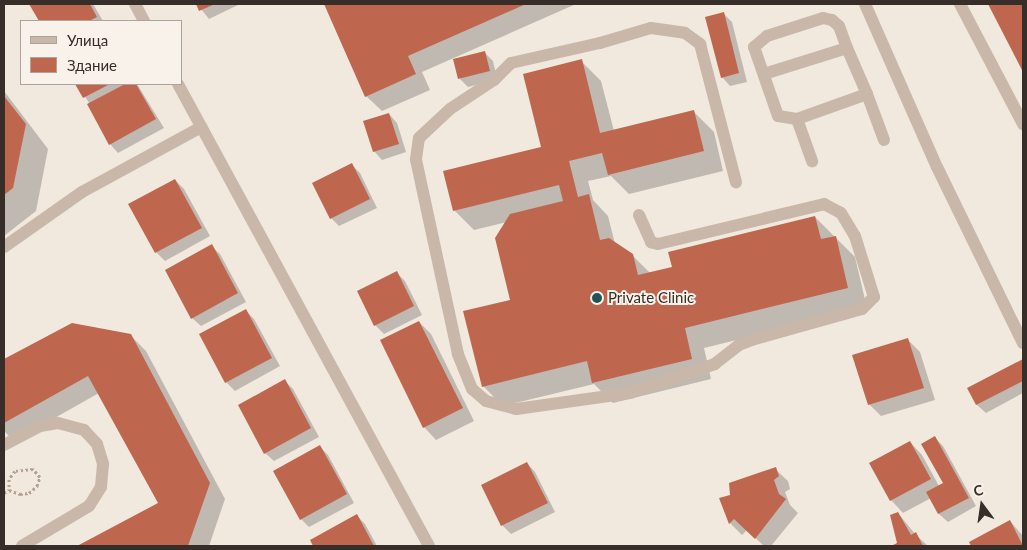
<!DOCTYPE html>
<meta charset="utf-8">
<style>
body{margin:0}
#map{position:relative;width:1027px;height:550px;overflow:hidden;background:#f1e8de;font-family:Lato,sans-serif}
div>[style]{position:absolute}
[style*='--x']{left:calc(var(--x)*1px);top:calc(var(--y)*1px);width:calc(var(--w)*1px);rotate:calc(var(--a)*1deg)}
.shadow>*{inset:0;background:#0003}
.building>*{inset:0;background:#bf674e}
.path>*{height:3px;margin-top:-1.5px;transform-origin:0;background:repeating-linear-gradient(90deg,#b5a295 0 2.5px,transparent 0 5px)}
.service>*{height:12px;margin:-6px;padding:0 6px;transform-origin:6px;border-radius:6px;background:#c9b8aa}
.minor>*{height:12px;margin:-6px;padding:0 6px;transform-origin:6px;border-radius:6px;background:#c9b8aa}
.dots>*{width:14px;height:14px;translate:-50% -50%;box-sizing:border-box;border:2px solid #f9f2ea;border-radius:50%}
span{translate:-50% -50%;white-space:nowrap;text-align:center;line-height:1.15;-webkit-text-stroke:4px #f9f2ea;paint-order:stroke}
.poi-label{font-size:15px;color:#372d29}
.left{translate:0 -50%;text-align:left}
.frame{position:absolute;inset:0;border:5px solid #372d29;pointer-events:none}
.legend{position:absolute;left:20px;top:20px;width:162px;height:65px;box-sizing:border-box;background:#f9f2ea;border:1px solid #aba39d;margin:0;padding:6px 9px;list-style:none;font-size:15px;color:#372d29}
.legend li{display:flex;align-items:center;gap:10px;height:25px}
.legend b{width:25px;border:1px solid #aba39d}
.north{position:absolute;left:957px;top:480px;width:50px;height:50px;-webkit-text-stroke:4px #f9f2ea;paint-order:stroke;rotate:346deg;font-size:14px;font-weight:700;line-height:20px;text-align:center;color:#372d29}
.north::after{content:'';display:block;margin:auto;width:18px;height:22px;background:#372d29;clip-path:polygon(50% 0,100% 100%,50% 72%,0 100%)}
</style>
<div id="map">
<div class="shadow">
<div style="clip-path:polygon(31px 4px,93px 4px,103px 21px,40px 21px)"></div>
<div style="clip-path:polygon(197px 4px,240px 4px,209px 19px)"></div>
<div style="clip-path:polygon(326px 4px,576px 4px,422px 72px,430px 90px,382px 111px,366px 96px)"></div>
<div style="clip-path:polygon(990px 4px,1023px 4px,1023px 70px)"></div>
<div style="clip-path:polygon(723px 13px,732px 22px,747px 82px,730px 86px,722px 77px)"></div>
<div style="clip-path:polygon(484px 52px,493px 61px,497px 79px,468px 87px,460px 79px)"></div>
<div style="clip-path:polygon(581px 61px,601px 81px,614px 131px,694px 112px,714px 132px,723px 171px,629px 194px,611px 176px,588px 181px,593px 200px,608px 216px,615px 244px,632px 255px,650px 273px,674px 267px,815px 217px,855px 257px,867px 308px,704px 348px,711px 379px,613px 403px,594px 384px,503px 406px,483px 386px,511px 301px,507px 222px,474px 230px,454px 210px,542px 148px)"></div>
<div style="clip-path:polygon(76px 84px,137px 84px,164px 128px,118px 153px,110px 144px,90px 104px)"></div>
<div style="clip-path:polygon(4px 91px,48px 149px,36px 211px,4px 236px)"></div>
<div style="clip-path:polygon(389px 114px,397px 123px,406px 152px,382px 160px,374px 151px)"></div>
<div style="clip-path:polygon(352px 165px,360px 173px,377px 208px,339px 226px,331px 218px)"></div>
<div style="clip-path:polygon(175px 180px,184px 189px,210px 236px,165px 261px,156px 252px)"></div>
<div style="clip-path:polygon(211px 246px,220px 254px,246px 302px,201px 326px,192px 318px)"></div>
<div style="clip-path:polygon(396px 272px,405px 281px,422px 315px,384px 334px,375px 325px)"></div>
<div style="clip-path:polygon(245px 310px,254px 319px,280px 366px,235px 391px,226px 382px)"></div>
<div style="clip-path:polygon(419px 322px,431px 334px,474px 421px,436px 440px,424px 427px)"></div>
<div style="clip-path:polygon(72px 324px,130px 335px,146px 351px,225px 499px,209px 546px,80px 546px,160px 503px,99px 393px,14px 441px,4px 431px,4px 360px)"></div>
<div style="clip-path:polygon(908px 340px,920px 352px,935px 400px,881px 416px,869px 404px)"></div>
<div style="clip-path:polygon(1023px 361px,1023px 393px,986px 413px,977px 405px,969px 389px)"></div>
<div style="clip-path:polygon(285px 381px,293px 389px,319px 437px,274px 461px,265px 453px)"></div>
<div style="clip-path:polygon(935px 438px,943px 446px,976px 506px,948px 522px,939px 514px,931px 498px,903px 513px,891px 500px,910px 442px,922px 455px,939px 486px,945px 483px)"></div>
<div style="clip-path:polygon(320px 447px,328px 455px,354px 503px,309px 527px,301px 519px)"></div>
<div style="clip-path:polygon(527px 463px,535px 472px,555px 512px,511px 534px,502px 525px)"></div>
<div style="clip-path:polygon(775px 469px,788px 481px,790px 489px,785px 492px,790px 505px,798px 513px,771px 546px,764px 546px,747px 530px,742px 535px,730px 523px,721px 499px,731px 496px)"></div>
<div style="clip-path:polygon(898px 513px,915px 534px,928px 546px,894px 546px,899px 544px)"></div>
<div style="clip-path:polygon(357px 516px,365px 524px,377px 546px,315px 546px,312px 540px)"></div>
<div style="clip-path:polygon(1010px 521px,1023px 536px,1023px 546px,972px 546px,970px 543px)"></div>
</div>
<div class="building">
<div style="clip-path:polygon(29px 4px,90px 4px,97px 17px,89px 21px,39px 21px)"></div>
<div style="clip-path:polygon(196px 4px,215px 4px,199px 11px)"></div>
<div style="clip-path:polygon(324px 4px,526px 4px,408px 56px,416px 74px,365px 97px)"></div>
<div style="clip-path:polygon(988px 4px,1023px 4px,1023px 72px)"></div>
<div style="clip-path:polygon(724px 12px,739px 73px,721px 78px,705px 17px)"></div>
<div style="clip-path:polygon(485px 51px,490px 71px,458px 79px,453px 59px)"></div>
<div style="clip-path:polygon(582px 59px,600px 133px,694px 110px,704px 151px,608px 175px,602px 153px,569px 161px,578px 197px,589px 194px,600px 240px,609px 238px,633px 254px,638px 275px,672px 267px,668px 252px,815px 216px,821px 239px,836px 236px,848px 288px,685px 328px,692px 359px,592px 383px,587px 361px,482px 387px,463px 311px,510px 300px,495px 238px,510px 214px,563px 201px,559px 185px,453px 211px,443px 171px,541px 147px,523px 74px)"></div>
<div style="clip-path:polygon(75px 84px,110px 84px,83px 98px)"></div>
<div style="clip-path:polygon(125px 84px,136px 84px,156px 119px,109px 145px,87px 104px)"></div>
<div style="clip-path:polygon(4px 96px,26px 124px,13px 188px,4px 195px)"></div>
<div style="clip-path:polygon(389px 113px,399px 144px,373px 152px,363px 121px)"></div>
<div style="clip-path:polygon(352px 163px,370px 199px,330px 219px,312px 183px)"></div>
<div style="clip-path:polygon(175px 179px,202px 228px,155px 253px,128px 204px)"></div>
<div style="clip-path:polygon(212px 244px,238px 293px,191px 319px,165px 270px)"></div>
<div style="clip-path:polygon(397px 271px,414px 306px,374px 326px,357px 291px)"></div>
<div style="clip-path:polygon(246px 309px,272px 358px,225px 383px,199px 334px)"></div>
<div style="clip-path:polygon(419px 321px,463px 408px,423px 428px,380px 340px)"></div>
<div style="clip-path:polygon(72px 323px,131px 334px,210px 483px,188px 546px,77px 546px,158px 503px,88px 376px,4px 423px,4px 359px)"></div>
<div style="clip-path:polygon(908px 338px,924px 388px,868px 405px,852px 355px)"></div>
<div style="clip-path:polygon(1023px 359px,1023px 381px,976px 405px,967px 388px)"></div>
<div style="clip-path:polygon(285px 379px,311px 428px,264px 454px,238px 405px)"></div>
<div style="clip-path:polygon(935px 436px,969px 498px,938px 514px,926px 492px,943px 483px,921px 444px)"></div>
<div style="clip-path:polygon(910px 441px,931px 479px,890px 501px,869px 463px)"></div>
<div style="clip-path:polygon(320px 445px,347px 494px,300px 520px,273px 471px)"></div>
<div style="clip-path:polygon(527px 462px,548px 503px,501px 526px,481px 485px)"></div>
<div style="clip-path:polygon(776px 467px,779px 476px,774px 480px,779px 494px,786px 499px,755px 539px,734px 519px,729px 524px,719px 498px,730px 495px,729px 483px)"></div>
<div style="clip-path:polygon(898px 512px,911px 535px,916px 532px,923px 546px,891px 546px,897px 543px,890px 515px)"></div>
<div style="clip-path:polygon(357px 514px,374px 546px,313px 546px,310px 540px)"></div>
<div style="clip-path:polygon(1010px 520px,1023px 546px,971px 546px,969px 542px)"></div>
</div>
<div class="path">
<div style="--x:4;--y:493;--w:6;--a:-31"></div>
<div style="--x:9;--y:490;--w:12;--a:20"></div>
<div style="--x:20;--y:494;--w:9;--a:-6"></div>
<div style="--x:29;--y:493;--w:11;--a:-41"></div>
<div style="--x:37;--y:486;--w:9;--a:-72"></div>
<div style="--x:40;--y:477;--w:11;--a:-131"></div>
<div style="--x:33;--y:469;--w:18;--a:174"></div>
<div style="--x:15;--y:471;--w:10;--a:127"></div>
<div style="--x:9;--y:479;--w:11;--a:90"></div>
</div>
<div class="service">
<div style="--x:135;--y:4;--w:19;--a:62"></div>
<div style="--x:960;--y:4;--w:136;--a:62.3"></div>
<div style="--x:764;--y:74;--w:87;--a:-17.4"></div>
<div style="--x:178;--y:84;--w:526;--a:61.49"></div>
<div style="--x:867;--y:94;--w:74;--a:160.3"></div>
<div style="--x:797;--y:119;--w:19;--a:-171"></div>
<div style="--x:778;--y:116;--w:73;--a:-109.2"></div>
<div style="--x:754;--y:47;--w:17;--a:-40"></div>
<div style="--x:767;--y:36;--w:59;--a:-17.8"></div>
<div style="--x:823;--y:18;--w:9;--a:13"></div>
<div style="--x:832;--y:20;--w:9;--a:41"></div>
<div style="--x:839;--y:26;--w:23;--a:70"></div>
<div style="--x:847;--y:48;--w:50;--a:66.5"></div>
<div style="--x:867;--y:94;--w:49;--a:69.7"></div>
<div style="--x:797;--y:119;--w:45;--a:70.3"></div>
<div style="--x:639;--y:215;--w:30;--a:66"></div>
<div style="--x:651;--y:242;--w:7;--a:16"></div>
<div style="--x:658;--y:244;--w:171;--a:-13.5"></div>
<div style="--x:824;--y:204;--w:19;--a:28"></div>
<div style="--x:841;--y:213;--w:27;--a:59"></div>
<div style="--x:855;--y:236;--w:64;--a:72.7"></div>
<div style="--x:874;--y:297;--w:17;--a:135"></div>
<div style="--x:862;--y:309;--w:114;--a:164.3"></div>
<div style="--x:752;--y:340;--w:14;--a:159"></div>
<div style="--x:739;--y:345;--w:31;--a:142"></div>
<div style="--x:715;--y:364;--w:90;--a:161.2"></div>
<div style="--x:630;--y:393;--w:115;--a:172"></div>
<div style="--x:516;--y:409;--w:31;--a:-165"></div>
<div style="--x:486;--y:401;--w:18;--a:-139"></div>
<div style="--x:472;--y:389;--w:38;--a:-112"></div>
<div style="--x:458;--y:354;--w:199;--a:-102.2"></div>
<div style="--x:416;--y:159;--w:21;--a:-82"></div>
<div style="--x:419;--y:138;--w:42;--a:-43.1"></div>
<div style="--x:450;--y:109;--w:53;--a:-33.4"></div>
<div style="--x:494;--y:80;--w:24;--a:-45"></div>
<div style="--x:511;--y:63;--w:91;--a:-12.7"></div>
<div style="--x:600;--y:43;--w:53;--a:-16.4"></div>
<div style="--x:651;--y:28;--w:34;--a:8"></div>
<div style="--x:685;--y:33;--w:19;--a:36"></div>
<div style="--x:700;--y:44;--w:143;--a:75.4"></div>
<div style="--x:4;--y:247;--w:95;--a:-35.2"></div>
<div style="--x:82;--y:192;--w:136;--a:-28.6"></div>
<div style="--x:4;--y:445;--w:41;--a:-27.8"></div>
<div style="--x:40;--y:426;--w:18;--a:-9"></div>
<div style="--x:58;--y:423;--w:27;--a:15"></div>
<div style="--x:84;--y:430;--w:19;--a:47"></div>
<div style="--x:97;--y:444;--w:21;--a:73"></div>
<div style="--x:103;--y:464;--w:23;--a:95"></div>
<div style="--x:101;--y:487;--w:22;--a:122"></div>
<div style="--x:89;--y:506;--w:78;--a:149.2"></div>
</div>
<div class="minor">
<div style="--x:865;--y:4;--w:178;--a:66.2"></div>
<div style="--x:937;--y:167;--w:196;--a:64"></div>
</div>
<div class="dots">
<div style="left:597px;top:298px;background:#215456"></div>
</div>
<div class="poi-label">
<span class="left" style="left:608px;top:298px">Private Clinic</span>
</div>
<div class="frame"></div>
<ul class="legend">
<li><b style="height:6px;background:#c9b8aa"></b>Улица</li>
<li><b style="height:14px;background:#bf674e"></b>Здание</li>
</ul>
<div class="north">С</div>
</div>
